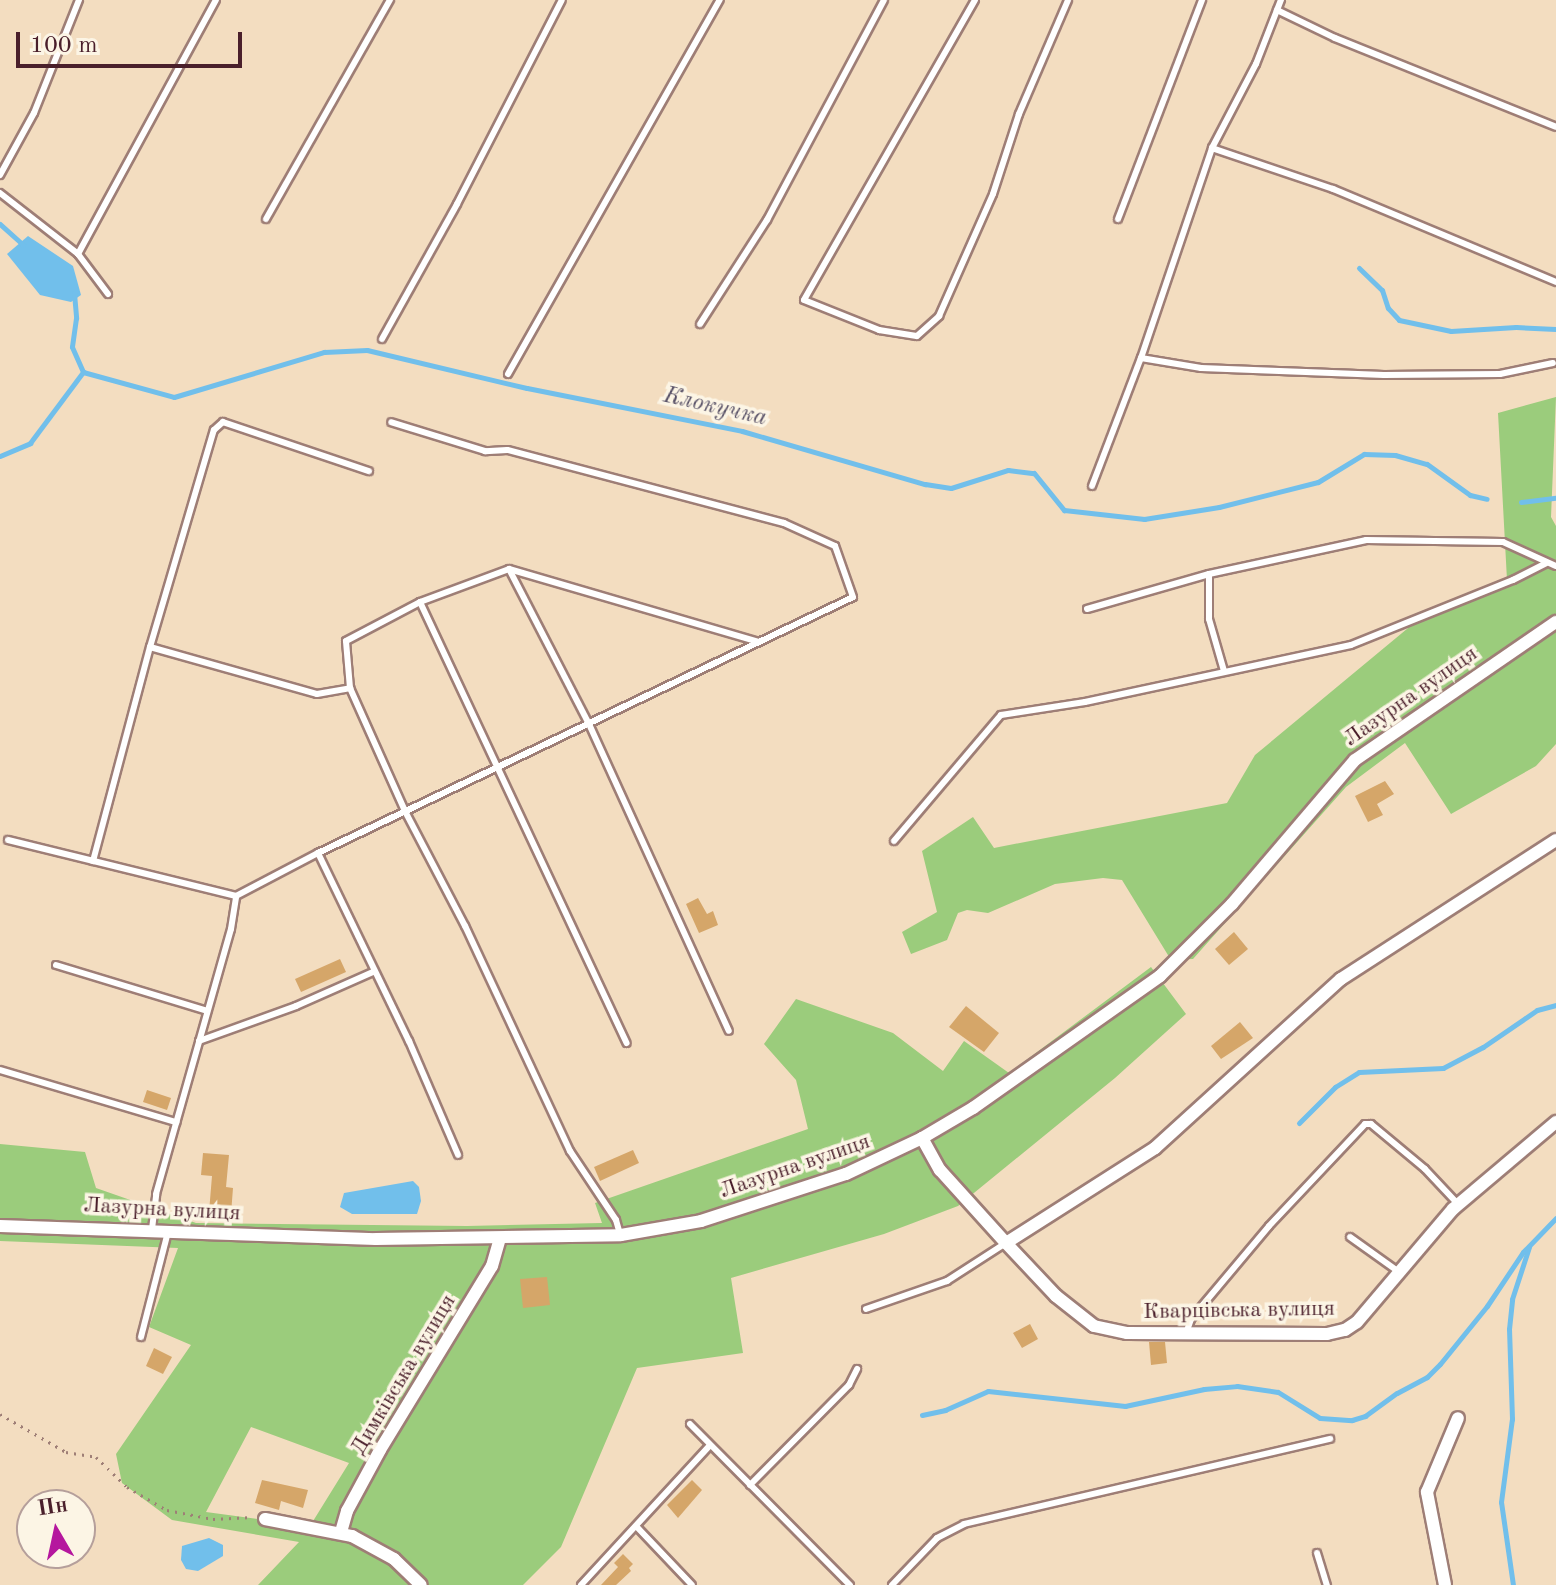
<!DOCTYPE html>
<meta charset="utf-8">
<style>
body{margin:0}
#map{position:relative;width:1556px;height:1585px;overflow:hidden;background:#f3ddc0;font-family:"Old Standard TT",serif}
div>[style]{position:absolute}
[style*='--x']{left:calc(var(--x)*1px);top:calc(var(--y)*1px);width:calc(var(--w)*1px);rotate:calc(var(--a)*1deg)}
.green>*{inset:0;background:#9bcc7c}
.water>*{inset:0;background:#71bfeb}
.stream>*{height:5px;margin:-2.5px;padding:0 2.5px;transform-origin:2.5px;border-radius:2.5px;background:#71bfeb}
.building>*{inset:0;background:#d5a669}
.path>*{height:3px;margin-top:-1.5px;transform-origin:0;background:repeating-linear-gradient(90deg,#9e7e76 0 2px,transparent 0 8px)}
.roads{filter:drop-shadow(2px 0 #9e7e76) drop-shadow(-2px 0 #9e7e76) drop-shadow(0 2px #9e7e76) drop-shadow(0 -2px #9e7e76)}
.lane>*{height:6px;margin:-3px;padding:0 3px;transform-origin:3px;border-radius:3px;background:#fff}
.street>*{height:12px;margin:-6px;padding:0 6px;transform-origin:6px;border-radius:6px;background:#fff}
span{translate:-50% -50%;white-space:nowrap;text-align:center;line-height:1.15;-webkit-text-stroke:7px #fcf5e5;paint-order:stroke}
.street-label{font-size:22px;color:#4a1f2b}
.water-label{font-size:24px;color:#564f65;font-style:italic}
.north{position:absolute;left:16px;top:1489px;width:80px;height:80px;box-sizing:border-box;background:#fcf5e5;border:2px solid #b59f9b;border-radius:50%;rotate:351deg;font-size:22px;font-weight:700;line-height:32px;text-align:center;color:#4a1f2b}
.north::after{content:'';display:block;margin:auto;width:28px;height:36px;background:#b5179e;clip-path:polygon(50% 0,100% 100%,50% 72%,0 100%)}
.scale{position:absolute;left:16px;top:32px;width:226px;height:36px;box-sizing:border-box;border:4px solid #4a1f2b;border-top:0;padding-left:10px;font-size:24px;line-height:28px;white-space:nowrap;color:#4a1f2b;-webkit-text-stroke:6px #fcf5e5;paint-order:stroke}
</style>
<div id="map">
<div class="green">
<div style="clip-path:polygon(1556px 397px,1551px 517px,1556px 526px,1556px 744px,1536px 766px,1451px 814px,1405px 743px,1346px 787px,1193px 959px,1171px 960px,1122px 880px,1103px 878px,1055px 884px,988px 913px,967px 910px,958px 913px,947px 940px,911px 954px,902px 932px,937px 912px,922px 851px,973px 817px,994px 848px,1227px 803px,1255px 755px,1431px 609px,1507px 580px,1498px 413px)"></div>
<div style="clip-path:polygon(evenodd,1151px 967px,1186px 1014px,1115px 1078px,958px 1206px,884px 1234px,731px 1278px,743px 1353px,637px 1368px,561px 1547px,523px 1585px,258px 1585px,299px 1542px,172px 1520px,122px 1483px,116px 1454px,191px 1345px,149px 1327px,178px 1248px,0 1241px,0 1144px,85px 1152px,96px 1188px,196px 1223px,467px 1226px,602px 1223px,595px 1203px,808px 1129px,796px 1080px,764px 1044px,796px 999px,893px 1033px,943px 1071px,964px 1041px,1009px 1073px,1151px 967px,251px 1427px,349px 1463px,310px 1526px,206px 1512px,251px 1427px)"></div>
</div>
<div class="water">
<div style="clip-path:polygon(28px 236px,73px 266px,81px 295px,71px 302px,40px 295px,7px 254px)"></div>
<div style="clip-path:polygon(413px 1181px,419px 1187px,421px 1201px,417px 1214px,352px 1214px,340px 1207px,344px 1193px)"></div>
<div style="clip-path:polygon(209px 1538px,223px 1545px,223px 1556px,198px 1571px,186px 1569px,181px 1560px,182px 1546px)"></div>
</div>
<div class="stream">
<div style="--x:0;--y:224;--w:31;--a:42"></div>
<div style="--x:1359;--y:268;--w:32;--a:44"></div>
<div style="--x:1382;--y:290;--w:19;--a:72"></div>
<div style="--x:1388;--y:308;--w:16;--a:47"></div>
<div style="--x:1399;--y:320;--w:53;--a:11.9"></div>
<div style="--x:1451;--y:331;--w:65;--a:-3.5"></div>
<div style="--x:1516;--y:327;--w:40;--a:2.9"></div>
<div style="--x:74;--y:293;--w:25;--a:85"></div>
<div style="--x:76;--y:318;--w:29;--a:98"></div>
<div style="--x:72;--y:347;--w:27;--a:66"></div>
<div style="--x:83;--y:372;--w:94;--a:15.4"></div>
<div style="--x:174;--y:397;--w:157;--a:-16.7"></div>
<div style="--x:324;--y:352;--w:43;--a:-2.7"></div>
<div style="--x:367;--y:350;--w:164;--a:13.4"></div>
<div style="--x:527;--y:388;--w:219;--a:11.3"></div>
<div style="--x:742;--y:431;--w:191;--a:16.2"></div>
<div style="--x:925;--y:484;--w:26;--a:9"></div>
<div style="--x:951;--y:488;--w:60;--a:-17.5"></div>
<div style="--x:1008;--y:470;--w:26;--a:7"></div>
<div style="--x:1034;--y:473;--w:48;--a:51"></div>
<div style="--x:1064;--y:510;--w:81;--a:6.4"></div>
<div style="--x:1144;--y:519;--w:76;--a:-9.1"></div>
<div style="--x:1219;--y:507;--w:102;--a:-14.2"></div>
<div style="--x:1318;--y:482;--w:54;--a:-31.3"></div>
<div style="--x:1364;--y:454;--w:31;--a:2"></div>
<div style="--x:1395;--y:455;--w:33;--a:16"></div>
<div style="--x:1427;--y:464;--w:53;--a:35.8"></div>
<div style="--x:1470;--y:495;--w:17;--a:13"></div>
<div style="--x:0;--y:456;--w:33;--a:-23"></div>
<div style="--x:30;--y:443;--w:89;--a:-53.3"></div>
<div style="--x:1521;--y:502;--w:35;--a:-7"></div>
<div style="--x:1299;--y:1123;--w:51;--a:-45"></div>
<div style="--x:1335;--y:1087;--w:28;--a:-32"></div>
<div style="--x:1359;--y:1072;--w:84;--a:-2.7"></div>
<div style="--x:1443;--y:1068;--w:45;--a:-27.7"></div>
<div style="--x:1483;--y:1047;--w:65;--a:-34.4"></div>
<div style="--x:1537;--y:1010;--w:20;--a:-15"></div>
<div style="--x:922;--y:1415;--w:24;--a:-12"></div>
<div style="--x:945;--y:1410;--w:47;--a:-23.8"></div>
<div style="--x:988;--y:1391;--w:138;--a:6.2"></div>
<div style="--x:1125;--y:1406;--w:81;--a:-12.1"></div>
<div style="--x:1204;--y:1389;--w:33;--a:-5"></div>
<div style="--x:1237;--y:1386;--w:41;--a:8.3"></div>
<div style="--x:1278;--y:1392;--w:49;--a:31.8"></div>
<div style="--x:1320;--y:1418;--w:32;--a:4"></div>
<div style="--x:1352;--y:1420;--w:14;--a:-17"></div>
<div style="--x:1365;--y:1416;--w:39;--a:-36"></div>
<div style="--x:1397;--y:1393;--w:34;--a:-28"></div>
<div style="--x:1427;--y:1377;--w:18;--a:-45"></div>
<div style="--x:1440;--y:1364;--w:75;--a:-51"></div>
<div style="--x:1487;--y:1306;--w:65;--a:-56.3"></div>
<div style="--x:1523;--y:1252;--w:47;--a:-45.9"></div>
<div style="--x:1513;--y:1585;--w:84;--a:-98.2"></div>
<div style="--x:1501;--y:1502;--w:84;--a:-82.5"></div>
<div style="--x:1512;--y:1419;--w:90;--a:-91.9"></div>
<div style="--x:1509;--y:1329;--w:30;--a:-84"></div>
<div style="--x:1512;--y:1299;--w:55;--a:-71.9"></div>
</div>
<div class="building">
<div style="clip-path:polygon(1385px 781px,1394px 794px,1377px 804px,1383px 815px,1368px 822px,1355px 796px)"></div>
<div style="clip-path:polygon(698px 898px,707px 914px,713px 911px,718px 925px,699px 933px,686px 904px)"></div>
<div style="clip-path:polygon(1234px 932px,1248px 949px,1229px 965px,1215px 949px)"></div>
<div style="clip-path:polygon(340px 959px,346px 972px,301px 992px,295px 979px)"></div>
<div style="clip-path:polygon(966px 1006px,999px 1033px,984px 1052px,949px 1027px)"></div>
<div style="clip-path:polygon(1240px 1022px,1253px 1038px,1221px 1059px,1211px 1046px)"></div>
<div style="clip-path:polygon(147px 1090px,171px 1098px,167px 1110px,143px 1102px)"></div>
<div style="clip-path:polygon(633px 1150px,639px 1163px,600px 1181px,594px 1167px)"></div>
<div style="clip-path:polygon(203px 1153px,229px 1155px,226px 1187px,233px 1188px,231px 1214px,209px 1212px,212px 1176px,201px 1175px)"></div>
<div style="clip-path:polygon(547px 1277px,550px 1305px,523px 1308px,520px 1279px)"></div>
<div style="clip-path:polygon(1030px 1324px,1038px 1339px,1022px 1348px,1013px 1333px)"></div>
<div style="clip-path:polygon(1149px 1342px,1165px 1342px,1167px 1363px,1151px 1365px)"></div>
<div style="clip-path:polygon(154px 1348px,172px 1357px,163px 1374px,146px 1366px)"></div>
<div style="clip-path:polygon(262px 1480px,308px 1490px,303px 1508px,281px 1501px,279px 1510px,255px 1503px)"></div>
<div style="clip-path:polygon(692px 1480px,702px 1490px,678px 1518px,667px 1505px)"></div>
<div style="clip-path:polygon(623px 1554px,633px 1564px,629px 1568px,631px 1571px,616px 1585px,601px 1585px,618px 1567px,614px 1563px)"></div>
</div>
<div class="path">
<div style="--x:0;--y:1414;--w:76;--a:29.9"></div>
<div style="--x:66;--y:1452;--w:30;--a:9"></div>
<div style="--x:96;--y:1457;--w:43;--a:44.1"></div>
<div style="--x:127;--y:1487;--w:46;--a:29.9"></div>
<div style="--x:167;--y:1510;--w:47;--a:11.1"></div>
<div style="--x:213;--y:1519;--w:40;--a:-2.9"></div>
</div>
<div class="roads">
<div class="lane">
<div style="--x:975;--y:0;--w:345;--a:119.7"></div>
<div style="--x:804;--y:300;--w:81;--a:21.8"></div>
<div style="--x:879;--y:330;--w:38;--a:9"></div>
<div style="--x:917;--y:336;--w:30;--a:-42"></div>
<div style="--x:939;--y:316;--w:133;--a:-66.1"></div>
<div style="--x:993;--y:194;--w:84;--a:-72"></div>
<div style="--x:1019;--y:114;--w:124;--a:-66.7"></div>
<div style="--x:1277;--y:10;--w:64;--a:25.8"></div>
<div style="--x:1335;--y:38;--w:238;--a:21.9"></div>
<div style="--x:1212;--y:148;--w:128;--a:18.7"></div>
<div style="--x:1333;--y:189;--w:242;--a:22.6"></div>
<div style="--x:0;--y:175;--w:71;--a:-61.3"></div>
<div style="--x:34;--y:113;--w:122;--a:-68.3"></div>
<div style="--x:0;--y:193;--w:99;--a:38"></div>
<div style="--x:78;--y:254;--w:50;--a:53.1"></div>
<div style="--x:266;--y:219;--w:252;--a:-60.5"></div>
<div style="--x:1118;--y:219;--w:235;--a:-69"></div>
<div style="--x:78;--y:254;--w:289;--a:-61.5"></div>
<div style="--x:700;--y:324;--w:124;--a:-57.2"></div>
<div style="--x:767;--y:220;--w:249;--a:-62"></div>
<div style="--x:382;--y:339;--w:154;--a:-60.9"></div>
<div style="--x:457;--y:204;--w:229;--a:-62.8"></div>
<div style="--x:1141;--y:358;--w:61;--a:9.5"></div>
<div style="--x:1201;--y:368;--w:183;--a:2.2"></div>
<div style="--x:1384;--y:375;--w:116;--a:-0.5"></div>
<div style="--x:1500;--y:374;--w:54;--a:-11.7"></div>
<div style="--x:508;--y:374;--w:430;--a:-60.5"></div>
<div style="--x:1092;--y:486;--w:137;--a:-69.1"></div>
<div style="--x:1141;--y:358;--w:222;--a:-71.3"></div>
<div style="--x:1212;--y:148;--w:95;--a:-62.4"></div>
<div style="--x:1256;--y:64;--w:69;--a:-68.7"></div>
<div style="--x:509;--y:569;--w:174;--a:62.7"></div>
<div style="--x:589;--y:724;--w:337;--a:65.5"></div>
<div style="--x:1209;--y:574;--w:45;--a:90"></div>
<div style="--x:1209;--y:619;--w:54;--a:73.9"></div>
<div style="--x:420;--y:602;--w:487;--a:64.9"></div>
<div style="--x:1087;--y:609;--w:127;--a:-16"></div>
<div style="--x:1209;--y:574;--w:161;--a:-12.2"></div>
<div style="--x:1366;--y:540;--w:137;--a:0.8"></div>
<div style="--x:1503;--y:542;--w:58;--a:24.4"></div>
<div style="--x:150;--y:647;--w:173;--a:15.7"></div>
<div style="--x:317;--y:694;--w:34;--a:-10"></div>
<div style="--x:8;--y:840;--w:235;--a:13.8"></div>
<div style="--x:894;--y:841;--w:165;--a:-49.7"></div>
<div style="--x:1001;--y:715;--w:85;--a:-8.8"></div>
<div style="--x:1085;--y:702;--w:272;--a:-12.1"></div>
<div style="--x:1351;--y:645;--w:175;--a:-21.9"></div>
<div style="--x:1513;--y:580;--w:37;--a:-27"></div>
<div style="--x:318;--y:853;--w:209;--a:64.2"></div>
<div style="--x:409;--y:1041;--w:124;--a:66.7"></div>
<div style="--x:93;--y:861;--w:221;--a:-75.1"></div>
<div style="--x:150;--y:647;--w:226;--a:-73.6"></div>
<div style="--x:214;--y:430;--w:12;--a:-42"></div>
<div style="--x:223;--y:422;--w:154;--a:18.6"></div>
<div style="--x:56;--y:965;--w:158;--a:16.9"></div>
<div style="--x:199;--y:1041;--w:103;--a:-19.8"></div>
<div style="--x:296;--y:1006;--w:86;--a:-23.9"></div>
<div style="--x:0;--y:1070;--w:184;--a:16.5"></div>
<div style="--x:152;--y:1229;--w:35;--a:-83"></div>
<div style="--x:156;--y:1194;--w:275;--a:-74.2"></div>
<div style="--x:231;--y:929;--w:33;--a:-81"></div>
<div style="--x:236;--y:896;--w:93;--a:-27.7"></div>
<div style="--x:318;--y:853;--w:593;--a:-25.57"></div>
<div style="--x:853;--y:597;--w:54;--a:-109.4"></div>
<div style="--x:835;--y:546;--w:56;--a:-155.7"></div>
<div style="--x:784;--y:523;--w:286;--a:-165.2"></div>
<div style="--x:507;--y:450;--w:22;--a:177"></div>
<div style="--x:485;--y:451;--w:98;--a:-162.9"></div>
<div style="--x:620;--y:1234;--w:15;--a:-106"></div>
<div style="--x:616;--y:1220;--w:83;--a:-123.7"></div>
<div style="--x:570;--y:1151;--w:248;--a:-115"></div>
<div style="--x:465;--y:926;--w:130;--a:-117.6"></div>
<div style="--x:405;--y:811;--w:135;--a:-114.1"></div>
<div style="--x:350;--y:688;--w:47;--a:-94.9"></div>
<div style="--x:346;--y:641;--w:84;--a:-27.8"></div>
<div style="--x:420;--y:602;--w:95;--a:-20.3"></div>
<div style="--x:509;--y:569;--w:260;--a:16.3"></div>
<div style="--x:1350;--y:1237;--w:60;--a:35.5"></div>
<div style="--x:866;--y:1309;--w:86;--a:-19.1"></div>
<div style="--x:947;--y:1281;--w:70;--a:-32.8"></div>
<div style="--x:1186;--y:1333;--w:15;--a:-70"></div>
<div style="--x:1191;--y:1319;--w:121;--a:-50"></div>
<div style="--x:1269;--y:1226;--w:140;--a:-46.7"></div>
<div style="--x:1365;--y:1124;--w:6;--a:0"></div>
<div style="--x:1371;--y:1124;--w:70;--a:39.8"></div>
<div style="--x:1425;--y:1169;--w:48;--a:46.7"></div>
<div style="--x:141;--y:1337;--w:108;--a:-75.6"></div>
<div style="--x:690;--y:1424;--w:227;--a:45.2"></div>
<div style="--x:750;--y:1485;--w:141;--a:-45.3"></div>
<div style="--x:849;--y:1385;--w:18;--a:-63"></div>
<div style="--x:636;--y:1526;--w:81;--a:46.5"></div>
<div style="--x:1317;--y:1553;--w:34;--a:73"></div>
<div style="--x:581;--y:1585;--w:190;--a:-47.3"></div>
<div style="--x:892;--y:1585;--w:65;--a:-46.2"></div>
<div style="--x:937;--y:1538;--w:30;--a:-27"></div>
<div style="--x:964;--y:1524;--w:376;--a:-13.1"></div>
</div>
<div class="street">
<div style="--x:922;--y:1138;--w:37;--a:61"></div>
<div style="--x:940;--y:1170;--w:98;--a:47.9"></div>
<div style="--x:1006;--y:1243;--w:73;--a:46.7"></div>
<div style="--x:1056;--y:1296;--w:48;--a:38.3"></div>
<div style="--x:1094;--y:1326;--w:34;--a:12"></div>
<div style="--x:1127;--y:1333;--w:200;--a:0.3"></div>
<div style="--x:1327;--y:1334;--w:18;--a:-13"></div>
<div style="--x:1345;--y:1330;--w:14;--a:-34"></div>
<div style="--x:1357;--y:1322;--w:148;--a:-49.7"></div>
<div style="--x:1453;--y:1209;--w:135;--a:-40.2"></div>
<div style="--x:0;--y:1226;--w:376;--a:2"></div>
<div style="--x:376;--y:1239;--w:245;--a:-0.9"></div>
<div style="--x:621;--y:1235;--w:81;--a:-9.9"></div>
<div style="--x:701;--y:1221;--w:152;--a:-18"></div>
<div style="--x:846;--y:1174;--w:84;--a:-25.3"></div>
<div style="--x:922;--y:1138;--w:59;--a:-30.5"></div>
<div style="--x:973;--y:1108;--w:229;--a:-35.2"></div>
<div style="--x:1160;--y:976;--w:102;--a:-45"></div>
<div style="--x:1232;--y:904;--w:189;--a:-49.5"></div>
<div style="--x:1355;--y:760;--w:244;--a:-34.5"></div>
<div style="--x:1006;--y:1243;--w:177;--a:-32.5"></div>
<div style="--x:1155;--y:1148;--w:251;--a:-42.3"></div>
<div style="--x:1341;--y:979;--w:256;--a:-32.9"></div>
<div style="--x:265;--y:1519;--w:89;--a:11.1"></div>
<div style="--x:352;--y:1536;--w:48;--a:28.7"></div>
<div style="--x:394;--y:1559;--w:37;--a:44"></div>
<div style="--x:341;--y:1532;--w:22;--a:-74"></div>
<div style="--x:347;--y:1511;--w:69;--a:-61.6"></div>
<div style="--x:380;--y:1450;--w:215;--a:-58.7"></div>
<div style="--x:492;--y:1266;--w:29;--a:-74"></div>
<div style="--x:1445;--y:1585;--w:95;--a:-101"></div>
<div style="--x:1427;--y:1492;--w:80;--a:-67.3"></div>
</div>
</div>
<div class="street-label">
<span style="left:1411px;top:697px;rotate:-35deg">Лазурна вулиця</span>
<span style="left:795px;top:1167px;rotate:-19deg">Лазурна вулиця</span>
<span style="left:162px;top:1210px;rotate:3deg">Лазурна вулиця</span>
<span style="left:1239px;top:1311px;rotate:-1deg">Кварцівська вулиця</span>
<span style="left:404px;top:1375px;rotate:-59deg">Димківська вулиця</span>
</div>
<div class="water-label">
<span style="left:715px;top:408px;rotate:13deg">Клокучка</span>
</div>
<div class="north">Пн</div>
<div class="scale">100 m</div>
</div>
